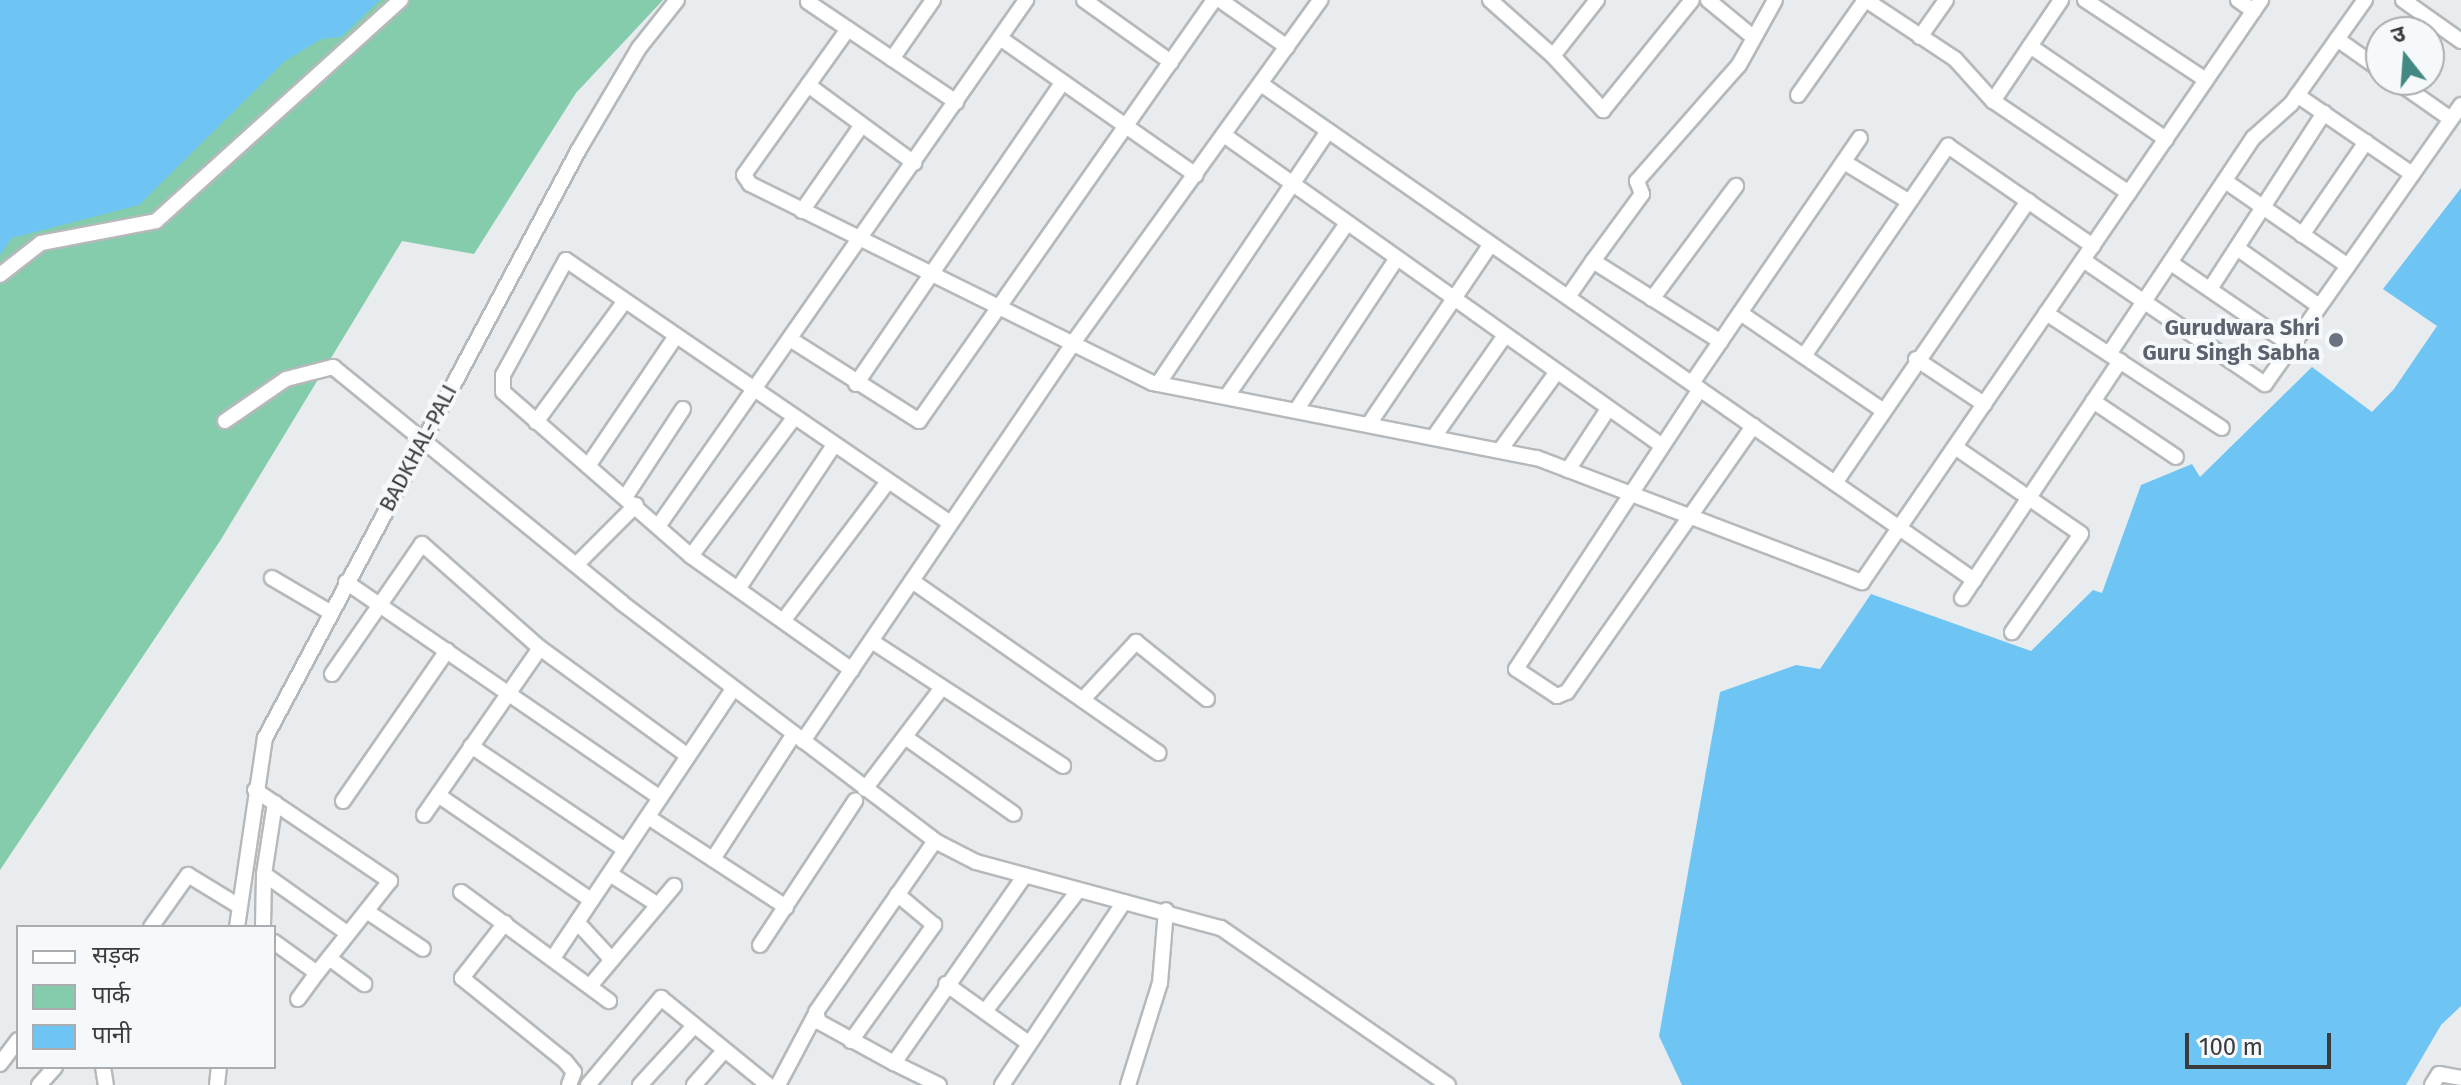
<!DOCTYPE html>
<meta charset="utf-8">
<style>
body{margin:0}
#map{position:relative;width:2461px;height:1085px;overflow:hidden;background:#e9ecee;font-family:"Fira Sans","Noto Sans Devanagari",sans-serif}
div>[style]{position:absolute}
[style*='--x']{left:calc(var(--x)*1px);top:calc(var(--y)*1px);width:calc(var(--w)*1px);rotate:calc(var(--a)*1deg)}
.green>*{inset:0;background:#84ccac}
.water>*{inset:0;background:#6ec4f3}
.roads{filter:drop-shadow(2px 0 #b6b9bb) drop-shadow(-2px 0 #b6b9bb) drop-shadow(0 2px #b6b9bb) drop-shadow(0 -2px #b6b9bb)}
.minor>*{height:14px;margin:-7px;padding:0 7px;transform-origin:7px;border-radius:7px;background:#fff}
.dots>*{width:22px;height:22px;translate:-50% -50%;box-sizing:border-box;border:4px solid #f6f9fc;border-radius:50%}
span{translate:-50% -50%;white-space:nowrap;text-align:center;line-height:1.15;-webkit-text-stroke:8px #f6f9fc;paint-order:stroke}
.worship-label{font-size:22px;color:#5b616d;font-weight:700}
.right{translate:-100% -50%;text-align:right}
.street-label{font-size:22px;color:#393b3c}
.legend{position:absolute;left:16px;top:925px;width:260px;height:144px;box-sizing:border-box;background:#f6f9fc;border:2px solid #aaadaf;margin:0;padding:10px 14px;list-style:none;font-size:24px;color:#393b3c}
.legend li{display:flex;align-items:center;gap:16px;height:40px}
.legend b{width:40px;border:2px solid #aaadaf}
.north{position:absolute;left:2365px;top:16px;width:80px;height:80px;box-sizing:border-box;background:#f6f9fc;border:2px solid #aaadaf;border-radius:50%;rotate:343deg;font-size:22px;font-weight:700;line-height:32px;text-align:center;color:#393b3c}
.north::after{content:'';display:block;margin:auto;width:28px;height:36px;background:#438983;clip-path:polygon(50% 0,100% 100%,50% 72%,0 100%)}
.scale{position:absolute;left:2185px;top:1033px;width:146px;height:36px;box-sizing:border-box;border:4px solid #393b3c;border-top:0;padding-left:10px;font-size:24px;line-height:28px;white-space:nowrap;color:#393b3c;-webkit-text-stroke:6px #f6f9fc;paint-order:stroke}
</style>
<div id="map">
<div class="green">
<div style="clip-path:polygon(0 0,663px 0,576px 93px,474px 254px,402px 241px,220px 541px,0 870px)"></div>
</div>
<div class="water">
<div style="clip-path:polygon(0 0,380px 0,341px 37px,321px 39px,285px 61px,139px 205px,12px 238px,0 255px)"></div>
<div style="clip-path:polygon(2461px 188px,2461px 1006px,2441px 1025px,2406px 1085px,1682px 1085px,1659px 1036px,1720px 692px,1796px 665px,1820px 669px,1871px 594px,2031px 651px,2093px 590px,2102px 593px,2141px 485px,2192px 464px,2200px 477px,2312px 367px,2372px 412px,2394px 389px,2437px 326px,2383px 289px)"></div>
</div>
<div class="roads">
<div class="minor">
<div style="--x:1084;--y:0;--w:107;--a:35.5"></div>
<div style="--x:1220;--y:0;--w:82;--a:35"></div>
<div style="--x:1490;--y:0;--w:84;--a:41.6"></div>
<div style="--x:1597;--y:0;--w:71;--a:128.2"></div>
<div style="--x:1553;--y:56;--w:74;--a:47.2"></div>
<div style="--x:1603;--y:110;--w:141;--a:-51"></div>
<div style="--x:1708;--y:0;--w:58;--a:39.4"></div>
<div style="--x:1866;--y:0;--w:107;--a:33.5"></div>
<div style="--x:1955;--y:59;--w:57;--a:47.9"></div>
<div style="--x:1993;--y:101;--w:164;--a:34.1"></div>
<div style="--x:2085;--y:0;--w:145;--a:33.5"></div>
<div style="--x:2238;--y:0;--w:19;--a:35"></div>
<div style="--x:2403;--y:0;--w:71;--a:35.3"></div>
<div style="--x:808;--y:2;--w:179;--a:34"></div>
<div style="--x:848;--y:29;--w:179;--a:125.5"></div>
<div style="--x:744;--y:175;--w:11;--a:56"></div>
<div style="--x:750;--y:184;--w:449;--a:26.3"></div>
<div style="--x:1153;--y:383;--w:391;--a:11.1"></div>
<div style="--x:1537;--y:458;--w:348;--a:20.9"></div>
<div style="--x:1862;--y:582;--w:706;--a:-55.57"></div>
<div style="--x:1920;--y:37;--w:45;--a:-54.9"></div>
<div style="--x:1000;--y:38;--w:239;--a:35"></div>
<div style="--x:2337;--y:39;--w:54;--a:35.2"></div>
<div style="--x:2030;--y:46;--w:165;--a:34.4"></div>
<div style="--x:892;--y:59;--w:72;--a:-55.2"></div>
<div style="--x:2395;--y:80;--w:68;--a:34.9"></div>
<div style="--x:1261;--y:84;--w:869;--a:34.82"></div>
<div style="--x:808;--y:85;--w:132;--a:36.3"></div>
<div style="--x:1798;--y:95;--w:116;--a:-54.8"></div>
<div style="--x:2297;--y:95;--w:140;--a:34.5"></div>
<div style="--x:1993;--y:101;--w:122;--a:-56"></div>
<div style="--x:1224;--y:135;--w:536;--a:35.35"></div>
<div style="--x:1844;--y:162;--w:75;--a:31.4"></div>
<div style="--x:2228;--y:183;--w:146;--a:34.7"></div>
<div style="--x:802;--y:211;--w:103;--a:-55.2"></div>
<div style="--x:2302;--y:235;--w:113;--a:-55.5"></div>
<div style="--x:2237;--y:248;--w:100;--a:35.3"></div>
<div style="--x:2083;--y:260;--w:220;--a:34.3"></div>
<div style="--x:2265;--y:384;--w:341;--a:-54.9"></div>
<div style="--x:1593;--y:261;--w:83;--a:-53.8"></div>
<div style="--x:1642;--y:194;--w:14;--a:-111"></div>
<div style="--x:1637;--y:181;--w:154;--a:-48.7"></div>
<div style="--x:1739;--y:65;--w:74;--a:-61"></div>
<div style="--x:2171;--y:263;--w:147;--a:34.4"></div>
<div style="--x:0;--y:275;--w:52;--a:-38"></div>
<div style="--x:41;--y:243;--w:117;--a:-10.8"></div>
<div style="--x:156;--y:221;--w:330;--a:-42.1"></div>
<div style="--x:2210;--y:289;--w:210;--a:-57.1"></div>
<div style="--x:1568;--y:297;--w:44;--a:-55.2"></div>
<div style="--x:1593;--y:261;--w:151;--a:32.3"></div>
<div style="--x:1652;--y:299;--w:141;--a:-53.4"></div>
<div style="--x:2046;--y:313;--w:210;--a:33.2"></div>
<div style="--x:1742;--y:314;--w:170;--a:34.4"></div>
<div style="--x:790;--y:339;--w:153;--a:32.4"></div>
<div style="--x:919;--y:421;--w:514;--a:-54.98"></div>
<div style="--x:2109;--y:354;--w:260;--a:-56.3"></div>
<div style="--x:2253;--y:138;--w:51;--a:-41.8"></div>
<div style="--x:2291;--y:104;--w:128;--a:-54.6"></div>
<div style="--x:1804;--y:356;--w:255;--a:-55.6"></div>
<div style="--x:1948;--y:146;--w:176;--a:34.6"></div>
<div style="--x:1916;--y:359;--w:82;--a:33.5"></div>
<div style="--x:1692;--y:383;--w:297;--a:-55.6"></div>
<div style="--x:856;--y:384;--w:366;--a:-55.6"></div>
<div style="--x:1158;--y:384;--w:305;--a:-56.1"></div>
<div style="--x:1700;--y:389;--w:335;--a:123.3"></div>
<div style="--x:1516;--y:669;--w:49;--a:33.4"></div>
<div style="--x:1557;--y:696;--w:11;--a:-22"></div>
<div style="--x:1567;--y:692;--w:325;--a:-55"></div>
<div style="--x:1227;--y:396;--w:207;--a:-55.2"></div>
<div style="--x:2093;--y:401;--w:100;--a:34"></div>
<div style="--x:1297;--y:409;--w:178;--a:-56.5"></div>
<div style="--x:225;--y:421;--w:74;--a:-34.5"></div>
<div style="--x:286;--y:379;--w:49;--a:-14.3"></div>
<div style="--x:333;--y:367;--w:373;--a:39.2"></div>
<div style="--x:622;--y:603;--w:393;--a:37.2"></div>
<div style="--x:935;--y:841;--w:46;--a:27.1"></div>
<div style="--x:976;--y:862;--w:254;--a:15.1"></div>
<div style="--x:1221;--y:928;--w:276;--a:34.7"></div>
<div style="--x:536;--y:422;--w:150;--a:-53.7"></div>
<div style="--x:1369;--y:424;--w:217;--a:-55.9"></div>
<div style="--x:1436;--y:434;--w:118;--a:-55"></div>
<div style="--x:1955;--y:447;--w:153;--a:34.6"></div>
<div style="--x:2081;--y:534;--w:120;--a:125.1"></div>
<div style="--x:1501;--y:449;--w:94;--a:-54.1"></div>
<div style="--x:588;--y:466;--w:157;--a:-55.9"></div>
<div style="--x:1568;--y:470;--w:73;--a:-56.7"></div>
<div style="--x:1835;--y:483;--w:342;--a:-55.6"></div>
<div style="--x:626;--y:496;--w:104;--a:-56.8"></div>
<div style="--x:659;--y:525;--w:641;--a:-55.04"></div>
<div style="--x:691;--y:556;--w:172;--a:-53.3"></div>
<div style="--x:578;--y:563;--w:82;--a:-45"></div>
<div style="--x:272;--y:578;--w:67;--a:30.4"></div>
<div style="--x:346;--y:582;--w:381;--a:34.5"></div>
<div style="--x:915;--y:583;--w:297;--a:34.9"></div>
<div style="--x:738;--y:589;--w:173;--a:-56.3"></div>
<div style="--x:1962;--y:598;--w:285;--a:-56.3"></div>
<div style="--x:783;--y:621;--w:173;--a:-53"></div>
<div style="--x:873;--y:642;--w:227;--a:33.1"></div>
<div style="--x:852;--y:670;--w:197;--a:-144.7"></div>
<div style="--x:691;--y:556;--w:249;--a:-138.9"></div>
<div style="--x:503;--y:392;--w:17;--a:-90"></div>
<div style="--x:503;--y:375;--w:131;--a:-61.3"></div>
<div style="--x:566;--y:260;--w:464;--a:34.4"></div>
<div style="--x:332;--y:674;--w:158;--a:-55.3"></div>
<div style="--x:422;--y:544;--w:157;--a:41.4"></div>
<div style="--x:540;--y:648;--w:183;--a:36.1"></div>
<div style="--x:1086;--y:696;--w:74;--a:-47.2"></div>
<div style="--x:1136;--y:642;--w:91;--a:38.8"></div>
<div style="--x:905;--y:737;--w:133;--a:35.2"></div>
<div style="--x:803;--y:741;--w:481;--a:-55.8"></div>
<div style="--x:1073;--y:343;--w:423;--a:-54.2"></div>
<div style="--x:471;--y:746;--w:186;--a:34"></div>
<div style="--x:865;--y:789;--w:126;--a:-52.8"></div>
<div style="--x:255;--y:790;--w:163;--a:34"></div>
<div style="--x:390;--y:881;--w:117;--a:128.4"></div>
<div style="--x:317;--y:973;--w:53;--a:-144.2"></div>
<div style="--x:438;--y:795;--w:186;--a:34.5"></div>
<div style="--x:343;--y:801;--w:183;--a:-55.3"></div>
<div style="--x:275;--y:803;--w:72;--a:98.8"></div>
<div style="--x:264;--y:874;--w:102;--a:35.4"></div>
<div style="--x:424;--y:815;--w:203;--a:-55.2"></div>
<div style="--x:648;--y:817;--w:165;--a:33.1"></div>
<div style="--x:713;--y:859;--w:149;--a:-57.1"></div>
<div style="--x:610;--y:874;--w:57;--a:32.9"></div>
<div style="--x:461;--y:892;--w:184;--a:36.4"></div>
<div style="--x:368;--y:912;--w:66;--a:33.9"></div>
<div style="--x:505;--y:923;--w:70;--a:128"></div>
<div style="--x:462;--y:978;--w:132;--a:38.9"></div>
<div style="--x:565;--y:1061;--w:14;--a:51"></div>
<div style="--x:574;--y:1072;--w:14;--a:111"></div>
<div style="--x:578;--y:923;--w:50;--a:47.4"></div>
<div style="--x:151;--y:927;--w:64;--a:-54.6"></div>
<div style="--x:188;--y:875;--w:60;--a:31.3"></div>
<div style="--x:237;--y:927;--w:191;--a:-81.6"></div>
<div style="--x:265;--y:738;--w:665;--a:-61.93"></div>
<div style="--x:578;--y:151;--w:120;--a:-59.4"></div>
<div style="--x:639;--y:48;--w:61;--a:-51.6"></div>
<div style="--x:263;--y:927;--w:53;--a:-88.9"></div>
<div style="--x:760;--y:945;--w:173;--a:-56.6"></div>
<div style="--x:329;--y:958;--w:44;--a:36.6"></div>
<div style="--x:553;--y:958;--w:324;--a:-56.2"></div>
<div style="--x:946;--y:984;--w:100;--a:35.6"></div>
<div style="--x:590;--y:986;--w:131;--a:-50"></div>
<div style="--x:298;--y:999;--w:32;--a:-54"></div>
<div style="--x:986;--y:1010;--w:150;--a:-52.3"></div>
<div style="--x:851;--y:1041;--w:143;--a:-54.4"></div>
<div style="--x:934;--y:925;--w:48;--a:-140"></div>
<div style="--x:894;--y:1063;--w:85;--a:-151.3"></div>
<div style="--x:819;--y:1022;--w:10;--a:-107"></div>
<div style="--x:816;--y:1012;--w:208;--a:-55.2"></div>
<div style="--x:0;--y:1064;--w:30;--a:-53"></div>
<div style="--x:103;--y:1067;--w:18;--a:81"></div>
<div style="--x:39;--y:1085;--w:24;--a:-48"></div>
<div style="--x:217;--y:1085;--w:18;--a:-84"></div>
<div style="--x:588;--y:1085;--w:114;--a:-50"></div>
<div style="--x:661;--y:998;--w:138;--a:39.1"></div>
<div style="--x:640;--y:1085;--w:80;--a:-47.5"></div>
<div style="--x:694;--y:1085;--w:45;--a:-48.6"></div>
<div style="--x:778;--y:1085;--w:79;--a:-62.1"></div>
<div style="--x:939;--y:1085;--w:50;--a:-153.9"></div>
<div style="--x:894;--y:1063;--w:229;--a:-55.1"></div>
<div style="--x:1002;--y:1085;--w:220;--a:-56.3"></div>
<div style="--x:1128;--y:1085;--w:107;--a:-72.6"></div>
<div style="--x:1160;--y:983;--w:73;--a:-85.3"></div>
<div style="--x:2432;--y:1085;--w:13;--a:-58"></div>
<div style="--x:2439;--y:1074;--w:22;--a:10"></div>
</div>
</div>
<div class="dots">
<div style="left:2336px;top:340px;background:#6b7280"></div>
</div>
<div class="worship-label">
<span class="right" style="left:2320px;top:340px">Gurudwara Shri<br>Guru Singh Sabha</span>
</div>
<div class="street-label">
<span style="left:418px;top:448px;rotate:-62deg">BADKHAL-PALI</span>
</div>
<ul class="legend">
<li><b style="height:10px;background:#fff"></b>सड़क</li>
<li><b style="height:22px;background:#84ccac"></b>पार्क</li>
<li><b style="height:22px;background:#6ec4f3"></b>पानी</li>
</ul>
<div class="north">उ</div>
<div class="scale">100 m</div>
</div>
